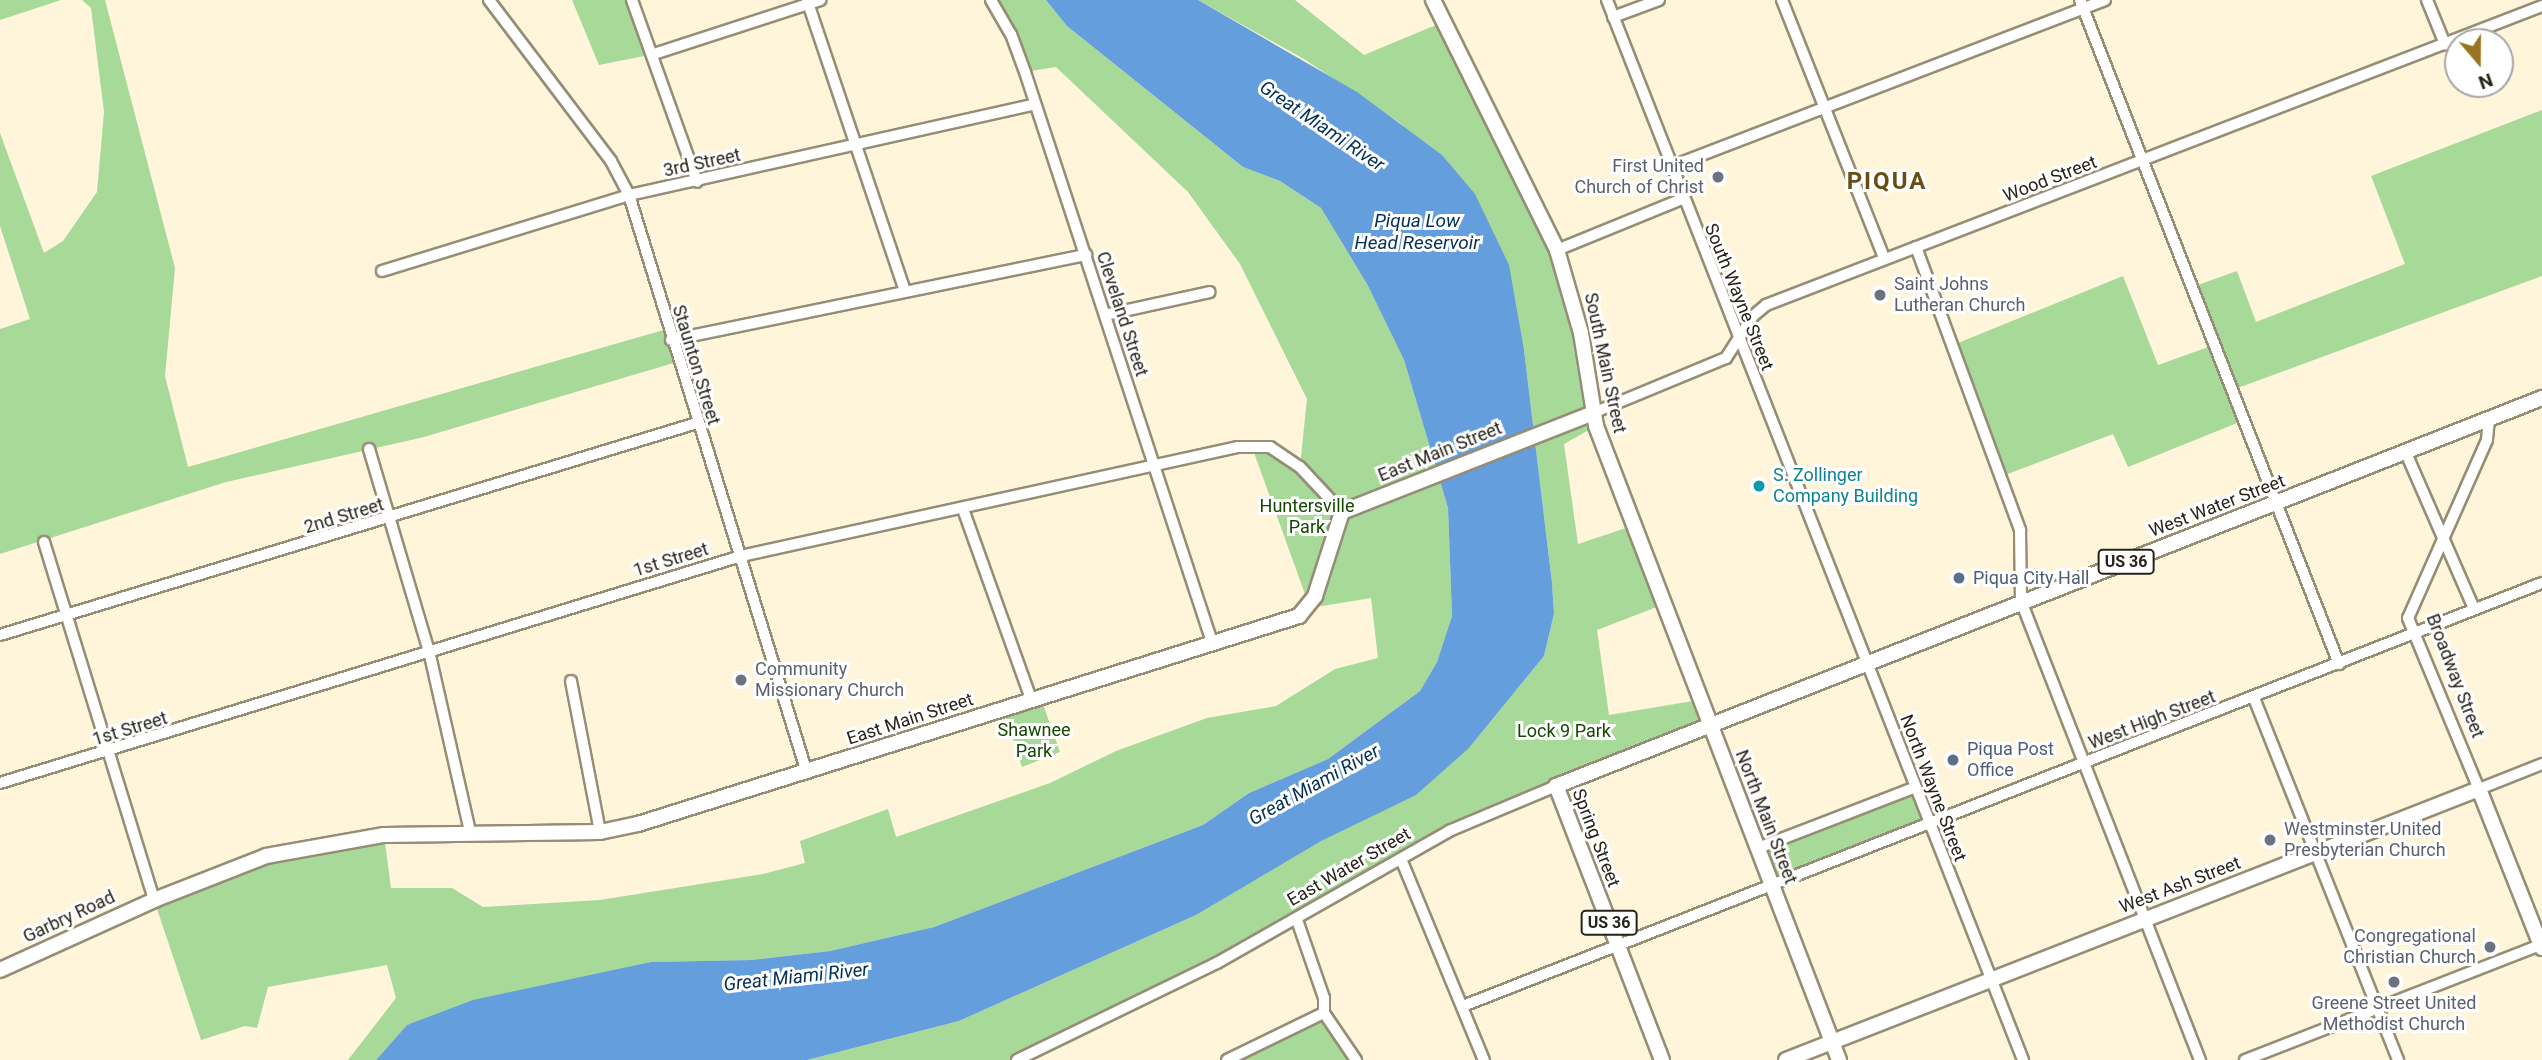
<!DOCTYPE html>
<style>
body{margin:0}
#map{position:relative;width:2542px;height:1060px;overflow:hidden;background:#fef5db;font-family:Roboto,sans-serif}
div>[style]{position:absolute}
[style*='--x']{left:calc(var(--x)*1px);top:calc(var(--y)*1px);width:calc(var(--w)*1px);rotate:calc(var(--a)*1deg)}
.green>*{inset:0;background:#a7d999}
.water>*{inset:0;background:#659edd}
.roads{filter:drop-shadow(2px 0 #968d76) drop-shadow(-2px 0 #968d76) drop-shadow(0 2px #968d76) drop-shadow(0 -2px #968d76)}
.street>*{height:10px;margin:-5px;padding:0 5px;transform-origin:5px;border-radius:5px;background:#fff}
.secondary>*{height:14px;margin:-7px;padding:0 7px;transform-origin:7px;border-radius:7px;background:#fff}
.primary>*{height:14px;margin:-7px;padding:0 7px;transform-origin:7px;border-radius:7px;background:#fff}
.dots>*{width:19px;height:19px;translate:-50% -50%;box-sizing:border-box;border:4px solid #fff;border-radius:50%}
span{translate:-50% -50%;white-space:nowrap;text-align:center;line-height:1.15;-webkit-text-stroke:6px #fff;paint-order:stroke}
.shield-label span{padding:2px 5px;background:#fff;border:2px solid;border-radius:5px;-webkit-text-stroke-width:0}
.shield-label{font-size:16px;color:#262319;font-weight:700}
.street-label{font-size:18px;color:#262319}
.worship-label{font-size:18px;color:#5b616d}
.right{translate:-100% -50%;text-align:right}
.left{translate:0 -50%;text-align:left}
.culture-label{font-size:18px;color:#0d838f}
.park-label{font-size:18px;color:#144800}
.service-label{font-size:18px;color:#4e5e75}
.water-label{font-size:19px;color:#042f57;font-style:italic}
.district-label{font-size:24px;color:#684e15;font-weight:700;letter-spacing:2px}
.north{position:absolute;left:2444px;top:28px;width:70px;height:70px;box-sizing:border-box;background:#fff;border:2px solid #a8a7a3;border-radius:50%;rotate:160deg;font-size:19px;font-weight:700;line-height:28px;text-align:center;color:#262319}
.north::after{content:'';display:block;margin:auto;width:24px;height:32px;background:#9a7420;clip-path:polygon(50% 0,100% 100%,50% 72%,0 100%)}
</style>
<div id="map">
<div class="green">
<div style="clip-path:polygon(0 0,61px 0,0 20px)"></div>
<div style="clip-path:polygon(82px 0,105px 0,175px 268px,165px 376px,188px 467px,667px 329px,677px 362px,424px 437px,226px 482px,0 554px,0 329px,30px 319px,0 226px,0 133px,44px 253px,63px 241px,97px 192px,104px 112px,91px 8px)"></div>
<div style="clip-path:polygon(572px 0,632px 0,654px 54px,599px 65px)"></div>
<div style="clip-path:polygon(991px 0,1046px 0,1067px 26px,1243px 167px,1280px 181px,1321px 208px,1367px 284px,1404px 360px,1448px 508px,1452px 616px,1437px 662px,1420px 691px,1328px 759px,1249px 793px,1203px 825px,934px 927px,830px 951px,751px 960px,651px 962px,407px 1025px,376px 1060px,348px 1060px,396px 998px,387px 965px,268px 987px,257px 1028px,245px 1026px,201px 1040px,154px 900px,266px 856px,384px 835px,391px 888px,452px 888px,483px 907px,600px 900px,763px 874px,805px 863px,800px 841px,888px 809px,896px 837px,1050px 783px,1116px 751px,1207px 718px,1276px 706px,1335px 669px,1378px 658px,1371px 598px,1310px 608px,1252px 447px,1270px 447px,1300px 466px,1307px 399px,1240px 264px,1188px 192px,1056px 67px,1025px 72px)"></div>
<div style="clip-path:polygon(1198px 0,1295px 0,1364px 55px,1443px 22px,1557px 250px,1596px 426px,1564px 444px,1578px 544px,1632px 526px,1662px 605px,1597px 630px,1609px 715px,1699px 700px,1709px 725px,1495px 809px,1297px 920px,1017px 1060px,807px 1060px,959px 1021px,1196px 915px,1469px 748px,1544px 656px,1554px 614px,1552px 583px,1524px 350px,1401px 124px,1304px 59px)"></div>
<div style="clip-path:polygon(2542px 110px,2542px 276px,2232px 390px,2242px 421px,2128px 467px,2113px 434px,2000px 477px,1953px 345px,2123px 276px,2158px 365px,2214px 345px,2192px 287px,2237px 271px,2256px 322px,2405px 264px,2371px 176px)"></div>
<div style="clip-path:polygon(1040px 696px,1060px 752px,1022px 767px,1003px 708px)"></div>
<div style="clip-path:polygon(1916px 787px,1930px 824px,1773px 887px,1758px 848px)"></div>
<div style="clip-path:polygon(1324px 1013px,1356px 1060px,1227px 1060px)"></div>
</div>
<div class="water">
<div style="clip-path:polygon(1046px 0,1198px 0,1357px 92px,1442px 155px,1475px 194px,1509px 265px,1524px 350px,1552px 583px,1554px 614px,1544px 656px,1469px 748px,1416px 795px,1321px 841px,1196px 915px,959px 1021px,807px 1060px,376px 1060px,407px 1025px,473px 1000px,651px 962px,751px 960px,830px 951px,934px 927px,1203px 825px,1249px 793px,1328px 759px,1420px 691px,1437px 662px,1452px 616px,1448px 508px,1404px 360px,1367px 284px,1321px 208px,1280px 181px,1243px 167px,1067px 26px)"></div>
</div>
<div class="roads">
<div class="street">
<div style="--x:489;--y:0;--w:202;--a:52.8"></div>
<div style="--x:611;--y:161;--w:38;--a:62"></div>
<div style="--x:629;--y:195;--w:605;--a:72.88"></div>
<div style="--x:632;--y:0;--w:193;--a:70.3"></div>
<div style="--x:807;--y:0;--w:307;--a:71.4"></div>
<div style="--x:991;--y:0;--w:39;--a:60"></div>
<div style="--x:1011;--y:34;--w:40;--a:69.8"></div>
<div style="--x:1025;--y:72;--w:600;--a:71.84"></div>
<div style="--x:1607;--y:0;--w:1139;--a:68.57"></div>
<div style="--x:1782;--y:0;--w:277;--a:68.4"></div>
<div style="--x:2080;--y:0;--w:713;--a:68.69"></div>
<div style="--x:2427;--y:0;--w:48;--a:67.8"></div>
<div style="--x:1613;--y:17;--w:49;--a:-20.3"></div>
<div style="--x:654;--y:54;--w:175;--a:-18"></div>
<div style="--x:1670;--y:167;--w:466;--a:-21"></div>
<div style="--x:1916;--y:247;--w:302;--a:69.8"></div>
<div style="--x:2020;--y:530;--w:71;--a:89.2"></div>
<div style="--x:2021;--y:601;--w:493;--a:68.7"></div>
<div style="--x:1557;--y:250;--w:135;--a:-22.2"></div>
<div style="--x:382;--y:271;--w:258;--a:-17.1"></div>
<div style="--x:629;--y:195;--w:413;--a:-12.6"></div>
<div style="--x:1105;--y:315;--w:107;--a:-12.4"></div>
<div style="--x:671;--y:340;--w:424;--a:-11.6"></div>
<div style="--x:1593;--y:413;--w:144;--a:-22.5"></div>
<div style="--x:1726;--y:358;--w:50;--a:-57.3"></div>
<div style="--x:1753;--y:316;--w:17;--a:-40"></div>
<div style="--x:1766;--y:305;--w:832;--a:-21.07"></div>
<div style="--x:2489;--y:420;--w:20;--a:96"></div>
<div style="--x:2487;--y:440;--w:195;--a:113.9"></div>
<div style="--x:2408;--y:618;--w:185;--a:67.5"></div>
<div style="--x:2479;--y:789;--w:68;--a:-21.6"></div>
<div style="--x:369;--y:449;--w:211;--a:73.5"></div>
<div style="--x:429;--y:651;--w:186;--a:77.2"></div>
<div style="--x:2406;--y:453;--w:170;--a:66.4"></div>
<div style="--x:963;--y:509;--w:202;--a:70.3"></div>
<div style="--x:44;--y:542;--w:375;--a:72.9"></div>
<div style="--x:0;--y:635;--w:729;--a:-16.92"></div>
<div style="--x:571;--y:681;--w:154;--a:79.1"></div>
<div style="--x:2254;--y:698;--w:390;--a:68.3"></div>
<div style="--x:0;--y:783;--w:775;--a:-17.03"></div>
<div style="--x:741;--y:556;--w:509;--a:-12.37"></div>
<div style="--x:1238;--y:447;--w:32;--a:0"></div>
<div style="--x:1270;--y:447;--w:36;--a:34"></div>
<div style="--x:1300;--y:467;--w:62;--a:47"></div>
<div style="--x:1758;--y:848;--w:169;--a:-21.1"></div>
<div style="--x:1401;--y:859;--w:217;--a:67.6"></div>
<div style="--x:1297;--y:920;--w:83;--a:70.9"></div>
<div style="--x:1324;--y:998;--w:15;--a:90"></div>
<div style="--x:1324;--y:1013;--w:57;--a:55.8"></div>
<div style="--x:1463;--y:1006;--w:1159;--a:-21.41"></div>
<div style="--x:1017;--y:1060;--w:222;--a:-25.9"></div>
<div style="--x:1217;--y:963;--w:267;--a:-29.6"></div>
<div style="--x:1449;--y:831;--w:116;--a:-22.8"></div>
<div style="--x:1227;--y:1060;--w:108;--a:-25.9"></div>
<div style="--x:2245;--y:1060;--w:319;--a:-21.3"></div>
</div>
<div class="secondary">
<div style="--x:1433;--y:0;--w:279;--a:63.6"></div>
<div style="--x:1557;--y:250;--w:86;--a:73.9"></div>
<div style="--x:1581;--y:333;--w:94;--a:80.8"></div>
<div style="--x:1596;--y:426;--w:679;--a:69.03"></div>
<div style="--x:0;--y:970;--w:169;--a:-24.4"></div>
<div style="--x:154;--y:900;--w:120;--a:-21.4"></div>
<div style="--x:266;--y:856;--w:120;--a:-10.1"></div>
<div style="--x:384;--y:835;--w:216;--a:-0.8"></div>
<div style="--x:600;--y:832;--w:39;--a:-12"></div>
<div style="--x:638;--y:824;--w:693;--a:-17.47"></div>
<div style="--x:1299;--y:616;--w:26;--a:-51"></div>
<div style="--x:1315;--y:596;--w:88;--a:-72.2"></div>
<div style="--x:1342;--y:512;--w:270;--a:-21.5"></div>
<div style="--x:1786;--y:1060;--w:744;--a:-21.36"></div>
<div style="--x:2479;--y:789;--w:171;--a:68.4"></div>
</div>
<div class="primary">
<div style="--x:1662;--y:1060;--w:294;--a:-111.1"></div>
<div style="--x:1556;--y:786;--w:1060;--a:-21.48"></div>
</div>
</div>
<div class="dots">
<div style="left:1718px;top:177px;background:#6b7280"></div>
<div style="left:1880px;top:295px;background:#6b7280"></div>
<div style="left:1759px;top:486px;background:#0f9aa8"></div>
<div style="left:1959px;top:578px;background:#5c6f8a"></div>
<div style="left:741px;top:680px;background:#6b7280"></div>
<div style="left:1953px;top:760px;background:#5c6f8a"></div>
<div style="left:2270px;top:840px;background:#6b7280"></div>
<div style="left:2490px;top:947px;background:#6b7280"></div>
<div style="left:2394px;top:982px;background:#6b7280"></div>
</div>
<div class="shield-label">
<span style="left:2126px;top:562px">US 36</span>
<span style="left:1609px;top:923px">US 36</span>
</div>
<div class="street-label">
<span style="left:702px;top:163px;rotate:-12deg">3rd Street</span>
<span style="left:2050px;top:179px;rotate:-21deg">Wood Street</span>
<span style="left:1739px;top:297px;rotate:68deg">South Wayne Street</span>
<span style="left:1122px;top:314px;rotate:72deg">Cleveland Street</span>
<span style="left:1605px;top:363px;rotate:78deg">South Main Street</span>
<span style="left:696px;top:365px;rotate:73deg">Staunton Street</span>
<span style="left:1440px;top:452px;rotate:-22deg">East Main Street</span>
<span style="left:2217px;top:506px;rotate:-21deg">West Water Street</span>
<span style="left:344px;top:516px;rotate:-17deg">2nd Street</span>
<span style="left:671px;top:560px;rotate:-17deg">1st Street</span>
<span style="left:2455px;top:676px;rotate:69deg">Broadway Street</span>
<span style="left:910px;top:719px;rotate:-18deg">East Main Street</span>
<span style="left:2152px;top:720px;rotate:-21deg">West High Street</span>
<span style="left:130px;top:729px;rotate:-17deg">1st Street</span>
<span style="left:1933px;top:788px;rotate:69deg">North Wayne Street</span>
<span style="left:1766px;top:817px;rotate:69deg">North Main Street</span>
<span style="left:1596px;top:838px;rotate:69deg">Spring Street</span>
<span style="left:1349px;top:867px;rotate:-30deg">East Water Street</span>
<span style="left:2180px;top:885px;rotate:-21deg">West Ash Street</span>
<span style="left:69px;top:917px;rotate:-25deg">Garbry Road</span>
</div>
<div class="worship-label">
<span class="right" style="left:1704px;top:177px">First United<br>Church of Christ</span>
<span class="left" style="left:1894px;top:295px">Saint Johns<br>Lutheran Church</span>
<span class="left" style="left:755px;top:680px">Community<br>Missionary Church</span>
<span class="left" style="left:2284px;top:840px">Westminster United<br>Presbyterian Church</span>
<span class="right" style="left:2476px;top:947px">Congregational<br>Christian Church</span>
<span style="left:2394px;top:1014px">Greene Street United<br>Methodist Church</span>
</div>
<div class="culture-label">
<span class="left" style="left:1773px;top:486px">S. Zollinger<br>Company Building</span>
</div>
<div class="park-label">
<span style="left:1307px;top:517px">Huntersville<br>Park</span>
<span style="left:1034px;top:741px">Shawnee<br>Park</span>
<span style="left:1564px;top:731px">Lock 9 Park</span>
</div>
<div class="service-label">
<span class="left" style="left:1973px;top:578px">Piqua City Hall</span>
<span class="left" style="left:1967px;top:760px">Piqua Post<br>Office</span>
</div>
<div class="water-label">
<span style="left:1322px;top:126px;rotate:34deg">Great Miami River</span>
<span style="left:1417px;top:232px">Piqua Low<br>Head Reservoir</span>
<span style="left:1314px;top:785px;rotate:-29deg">Great Miami River</span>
<span style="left:796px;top:977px;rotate:-6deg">Great Miami River</span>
</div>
<div class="district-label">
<span style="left:1887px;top:182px">PIQUA</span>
</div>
<div class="north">N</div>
</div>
